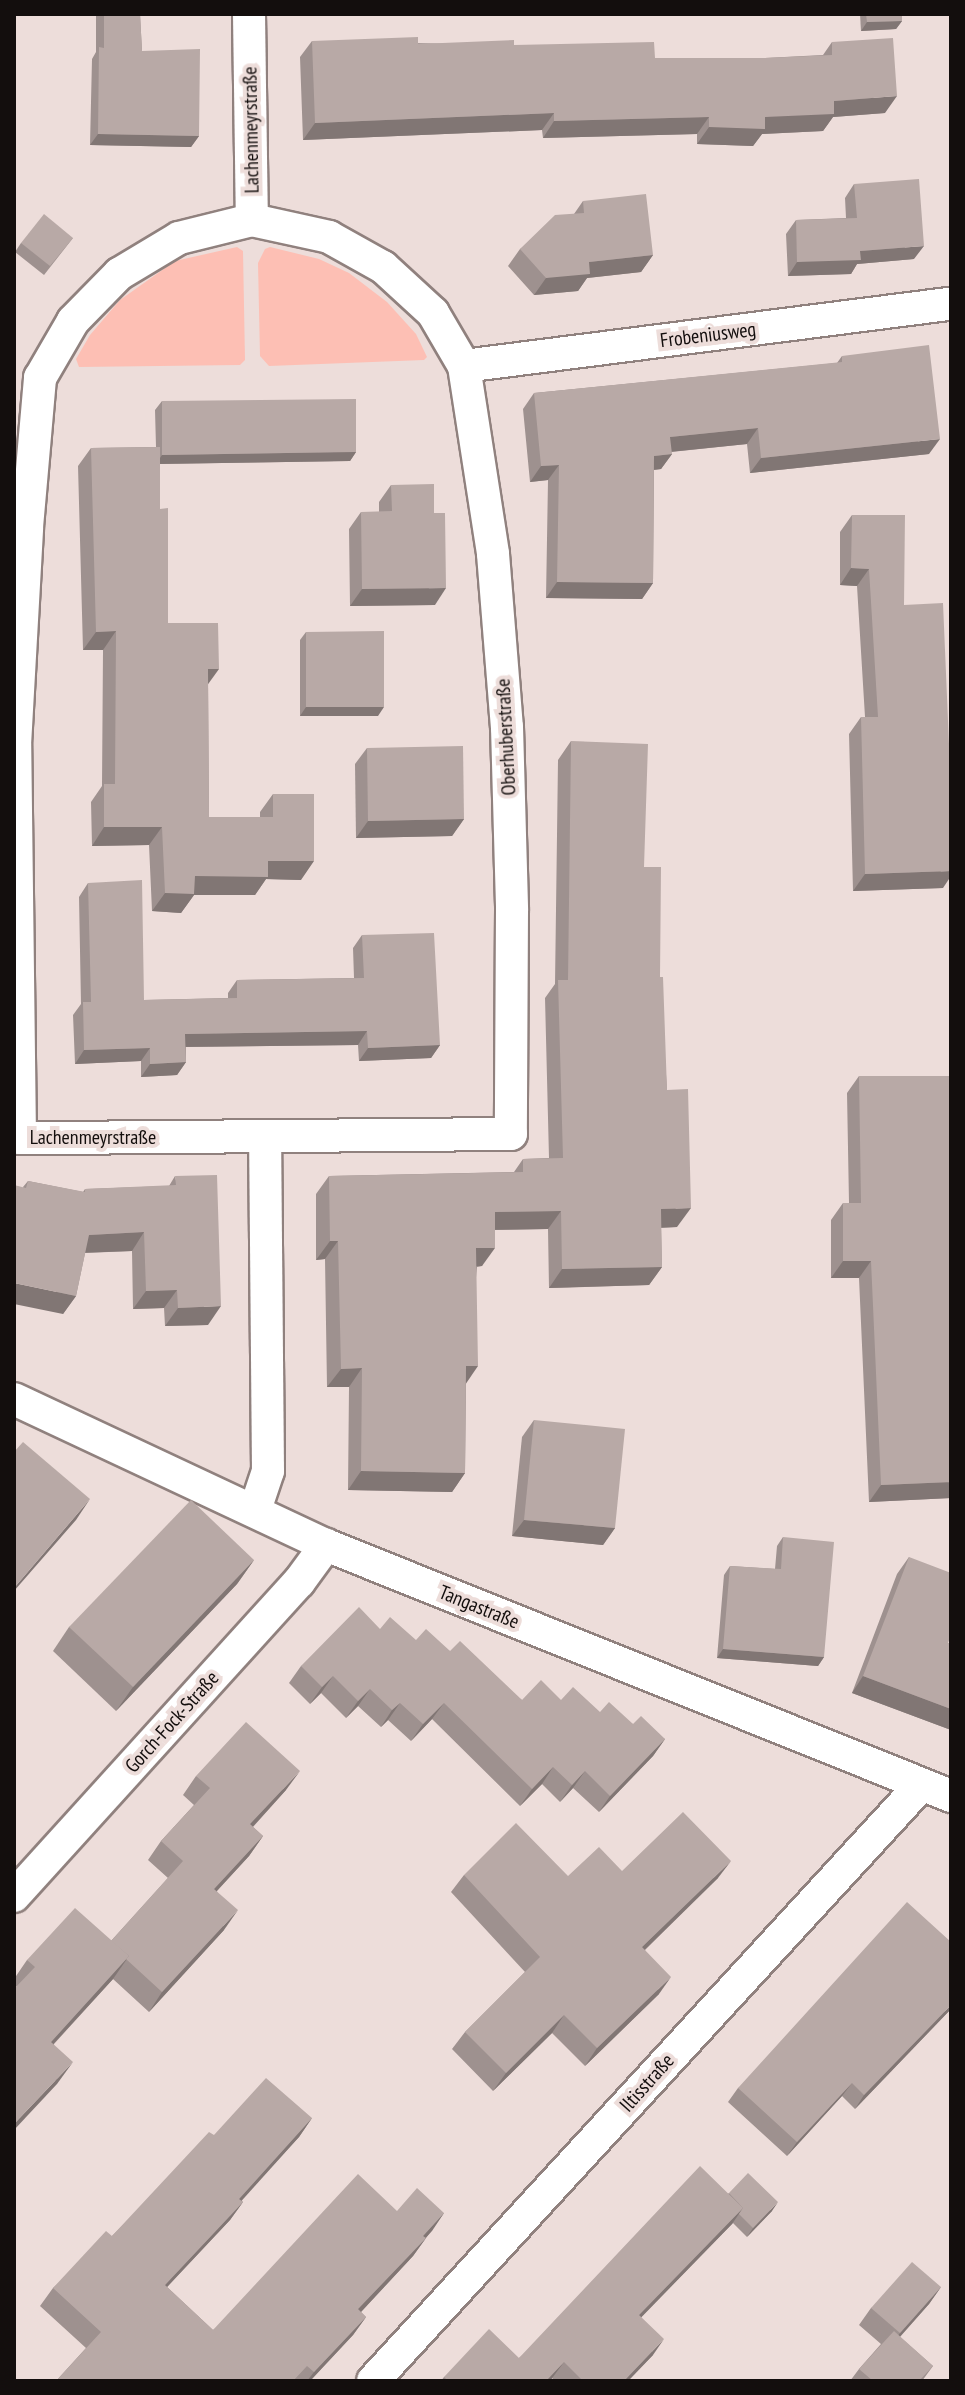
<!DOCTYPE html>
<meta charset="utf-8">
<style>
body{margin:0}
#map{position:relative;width:965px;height:2395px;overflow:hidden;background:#edddda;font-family:"PT Sans Narrow",sans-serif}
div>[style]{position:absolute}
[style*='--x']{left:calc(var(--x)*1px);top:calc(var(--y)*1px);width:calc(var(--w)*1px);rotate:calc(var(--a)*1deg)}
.green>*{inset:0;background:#fdbfb4}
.roads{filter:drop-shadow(2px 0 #90817e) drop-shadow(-2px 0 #90817e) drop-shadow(0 2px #90817e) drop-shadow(0 -2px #90817e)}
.minor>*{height:32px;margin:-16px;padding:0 16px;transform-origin:16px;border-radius:16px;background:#fff}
.wall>*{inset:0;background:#9e918f}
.shaded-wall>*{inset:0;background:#817674}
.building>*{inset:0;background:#b8a9a6}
span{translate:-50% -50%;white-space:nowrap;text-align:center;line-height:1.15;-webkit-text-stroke:8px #edddda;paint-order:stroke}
.street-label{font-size:20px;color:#130e0d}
.frame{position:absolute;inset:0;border:16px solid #130e0d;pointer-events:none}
</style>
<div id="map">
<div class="green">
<div style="clip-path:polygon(237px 247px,243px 251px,245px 360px,240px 365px,79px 367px,76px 359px,90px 335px,120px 300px,175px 261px)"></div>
<div style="clip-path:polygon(270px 247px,319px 259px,349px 273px,387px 302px,416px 334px,427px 357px,424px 360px,269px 366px,260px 356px,258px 263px,265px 249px)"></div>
</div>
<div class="roads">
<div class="minor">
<div style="--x:249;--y:14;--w:206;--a:89.2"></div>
<div style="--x:252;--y:220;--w:79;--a:12.4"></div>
<div style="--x:329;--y:237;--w:62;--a:29.1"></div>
<div style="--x:383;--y:267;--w:68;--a:42.6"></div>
<div style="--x:433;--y:313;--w:61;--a:59.7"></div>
<div style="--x:464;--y:366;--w:190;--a:81.2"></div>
<div style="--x:493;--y:554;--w:174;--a:85.4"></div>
<div style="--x:507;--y:727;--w:183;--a:88.4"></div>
<div style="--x:512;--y:910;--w:224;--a:90.3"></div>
<div style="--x:511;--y:1134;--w:491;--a:179.5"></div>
<div style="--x:20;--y:1138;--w:393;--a:-90.7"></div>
<div style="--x:15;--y:745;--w:218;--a:-86.8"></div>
<div style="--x:27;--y:527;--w:150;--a:-85"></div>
<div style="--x:40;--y:378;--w:66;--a:-59.9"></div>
<div style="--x:73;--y:321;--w:66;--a:-45.6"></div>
<div style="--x:119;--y:274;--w:70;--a:-31"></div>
<div style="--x:179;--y:238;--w:75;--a:-13.9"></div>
<div style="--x:464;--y:366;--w:491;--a:-7.3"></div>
<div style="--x:14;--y:1399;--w:344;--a:25.1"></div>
<div style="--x:326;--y:1545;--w:674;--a:21.88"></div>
<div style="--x:255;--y:1510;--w:41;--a:-71.6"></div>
<div style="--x:268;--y:1471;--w:334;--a:-90.5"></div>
<div style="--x:14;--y:1896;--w:424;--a:-47.8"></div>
<div style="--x:299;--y:1582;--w:46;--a:-53.9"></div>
<div style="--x:373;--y:2381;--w:810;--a:-47.4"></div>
</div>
</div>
<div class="wall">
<div style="clip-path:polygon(96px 14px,140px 14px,142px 51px,199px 136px,191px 147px,90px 145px,92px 59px,96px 52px)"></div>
<div style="clip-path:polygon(860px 14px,902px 14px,902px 21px,896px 29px,861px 31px)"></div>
<div style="clip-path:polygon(312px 41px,514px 45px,655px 58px,765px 58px,823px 55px,832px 42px,885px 113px,833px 117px,823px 131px,762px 134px,753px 146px,697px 144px,697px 134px,543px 138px,542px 130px,303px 140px,300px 57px)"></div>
<div style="clip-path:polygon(854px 184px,914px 259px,857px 264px,851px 274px,788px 276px,786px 234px,796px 220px,846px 218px,845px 198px)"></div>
<div style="clip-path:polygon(583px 201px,653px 255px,641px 272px,587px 278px,578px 291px,534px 295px,508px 266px,520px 249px,574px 214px)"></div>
<div style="clip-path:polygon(73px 238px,44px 275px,15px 252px,21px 243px)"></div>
<div style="clip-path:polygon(842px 356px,929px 454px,750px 473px,747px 444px,671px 452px,672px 454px,661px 469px,654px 470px,653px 583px,642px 599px,546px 598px,548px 480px,530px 482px,523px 409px,534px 393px,837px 363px)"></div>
<div style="clip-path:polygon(162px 401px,356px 452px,350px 461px,160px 464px,160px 509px,168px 623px,208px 683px,209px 817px,260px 817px,260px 812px,273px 794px,301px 880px,266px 879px,255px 895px,194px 895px,181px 913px,152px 911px,149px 845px,92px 846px,91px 802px,102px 786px,103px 650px,83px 650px,78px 466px,91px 448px,156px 447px,155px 410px)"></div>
<div style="clip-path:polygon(391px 485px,435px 605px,350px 606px,349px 529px,361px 512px,379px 512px,379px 502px)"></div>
<div style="clip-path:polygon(852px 515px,904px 605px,943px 888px,853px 891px,849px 734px,861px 717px,865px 717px,857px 586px,840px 585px,840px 532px)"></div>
<div style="clip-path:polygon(306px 632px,378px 716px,300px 716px,300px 640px)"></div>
<div style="clip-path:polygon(571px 741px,644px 867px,660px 977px,667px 1090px,677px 1227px,661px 1228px,662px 1267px,649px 1285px,549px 1288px,548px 1229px,495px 1230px,482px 1266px,477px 1267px,466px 1384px,465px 1473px,452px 1492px,348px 1490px,349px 1387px,327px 1387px,325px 1259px,316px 1260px,316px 1194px,329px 1176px,514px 1172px,523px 1159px,549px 1158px,545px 998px,555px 984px,558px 760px)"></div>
<div style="clip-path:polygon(367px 748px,464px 819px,452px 836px,356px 838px,355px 764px)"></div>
<div style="clip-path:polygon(88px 883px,144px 1000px,228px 998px,228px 993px,237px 980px,354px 978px,353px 948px,362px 935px,440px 1045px,431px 1058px,359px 1061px,358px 1045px,186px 1047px,186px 1062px,177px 1075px,141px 1077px,141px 1061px,75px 1064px,73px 1015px,81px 1004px,79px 897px)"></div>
<div style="clip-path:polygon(859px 1076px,951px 1498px,869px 1502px,859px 1278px,831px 1278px,831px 1220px,843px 1203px,849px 1203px,847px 1093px)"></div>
<div style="clip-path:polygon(175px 1176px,208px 1325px,165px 1326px,164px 1308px,133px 1309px,132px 1251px,85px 1253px,76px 1296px,63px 1314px,23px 1187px,28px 1181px,83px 1192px,85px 1189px,169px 1186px)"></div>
<div style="clip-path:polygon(534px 1420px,615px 1528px,603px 1545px,512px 1536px,522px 1437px)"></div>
<div style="clip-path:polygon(783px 1537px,824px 1657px,818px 1666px,717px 1658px,724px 1575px,730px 1566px,775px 1569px,777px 1546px)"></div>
<div style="clip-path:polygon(909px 1557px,948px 1643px,951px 1645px,951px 1730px,852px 1693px,897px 1574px)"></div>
<div style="clip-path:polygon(254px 1560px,237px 1584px,116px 1711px,53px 1651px,69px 1627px)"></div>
<div style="clip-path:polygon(380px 1629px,450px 1651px,522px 1700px,561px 1700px,633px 1724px,665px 1739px,653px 1756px,599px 1812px,573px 1788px,560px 1802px,542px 1784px,520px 1806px,432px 1719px,411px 1741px,388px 1720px,381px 1727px,358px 1706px,346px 1718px,321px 1693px,310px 1704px,289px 1683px,301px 1666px)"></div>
<div style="clip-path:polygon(196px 1776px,286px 1790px,253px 1827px,263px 1836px,249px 1856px,217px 1891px,224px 1930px,149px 2012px,113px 1979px,54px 2044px,57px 2084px,17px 1987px,14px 1984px,14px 1979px,27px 1960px,111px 1941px,168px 1878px,148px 1860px,161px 1841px,194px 1805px,183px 1795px)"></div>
<div style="clip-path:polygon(622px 1871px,718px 1878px,645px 1950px,659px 1994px,585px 2066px,552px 2033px,493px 2091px,452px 2049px,465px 2032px,525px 1972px,451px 1892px,464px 1875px,568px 1876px)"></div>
<div style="clip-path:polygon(951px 2009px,855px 2109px,842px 2096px,787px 2156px,728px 2102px,738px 2088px)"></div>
<div style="clip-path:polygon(312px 2118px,299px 2137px,241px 2200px,243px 2202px,230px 2220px,167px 2287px,213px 2330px,397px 2211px,444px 2213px,413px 2256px,361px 2312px,366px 2317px,353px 2335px,310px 2381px,56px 2381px,86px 2348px,40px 2306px,53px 2288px,112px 2236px,214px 2135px)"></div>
<div style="clip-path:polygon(729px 2193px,772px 2211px,747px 2237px,733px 2223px,641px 2317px,653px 2355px,628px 2381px,555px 2381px,552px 2378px,550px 2381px,441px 2381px,444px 2377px,519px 2358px)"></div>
<div style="clip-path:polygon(941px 2287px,929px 2304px,900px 2337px,933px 2366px,922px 2381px,850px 2381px,859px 2369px,881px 2344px,859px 2325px,871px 2308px)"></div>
</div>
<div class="shaded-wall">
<div style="clip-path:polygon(902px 21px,896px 29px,861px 31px,867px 22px)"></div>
<div style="clip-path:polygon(897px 96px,885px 113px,833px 117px,823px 131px,762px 134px,753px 146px,697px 144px,709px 127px,765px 117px,834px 101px)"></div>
<div style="clip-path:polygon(554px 113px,542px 130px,303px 140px,315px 123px)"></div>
<div style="clip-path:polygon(709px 117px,697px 134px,543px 138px,554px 121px)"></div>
<div style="clip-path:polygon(98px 134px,199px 136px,191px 147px,90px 145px)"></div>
<div style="clip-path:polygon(924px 246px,914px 259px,857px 264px,851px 274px,788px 276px,797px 262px,860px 251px)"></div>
<div style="clip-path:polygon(653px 255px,641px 272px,587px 278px,578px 291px,534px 295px,546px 278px,589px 262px)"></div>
<div style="clip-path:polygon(758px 428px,747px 444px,659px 453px,670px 437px)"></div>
<div style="clip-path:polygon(940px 439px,929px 454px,750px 473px,761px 458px)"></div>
<div style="clip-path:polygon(356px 452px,350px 461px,156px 464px,162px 455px)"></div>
<div style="clip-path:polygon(672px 454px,661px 469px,643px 471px,654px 456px)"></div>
<div style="clip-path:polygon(559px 465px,548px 480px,530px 482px,541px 466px)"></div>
<div style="clip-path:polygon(851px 568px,869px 569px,857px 586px,840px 585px)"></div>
<div style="clip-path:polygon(557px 582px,653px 583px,642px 599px,546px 598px)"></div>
<div style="clip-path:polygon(446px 588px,435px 605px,350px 606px,362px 589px)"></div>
<div style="clip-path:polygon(116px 631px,103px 650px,83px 650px,96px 632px)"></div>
<div style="clip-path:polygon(208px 669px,219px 669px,206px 687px)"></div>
<div style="clip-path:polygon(306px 707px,384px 707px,378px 716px,300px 716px)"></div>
<div style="clip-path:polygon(464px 819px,452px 836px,356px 838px,368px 821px)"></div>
<div style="clip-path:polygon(104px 827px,162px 827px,149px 845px,92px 846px)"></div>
<div style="clip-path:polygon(268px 861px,314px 861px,301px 880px,266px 879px,255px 895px,194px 895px,181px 913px,152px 911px,165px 893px,195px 876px)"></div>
<div style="clip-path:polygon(951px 871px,951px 876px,943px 888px,853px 891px,865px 874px)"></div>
<div style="clip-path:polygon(367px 1031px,358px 1045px,176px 1047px,185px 1034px)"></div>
<div style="clip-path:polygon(440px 1045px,431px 1058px,359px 1061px,368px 1048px)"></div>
<div style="clip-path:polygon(150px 1048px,141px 1061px,75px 1064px,84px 1050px)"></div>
<div style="clip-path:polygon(186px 1062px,177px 1075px,141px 1077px,150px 1064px)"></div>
<div style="clip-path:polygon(691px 1208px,677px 1227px,648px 1228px,661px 1209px)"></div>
<div style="clip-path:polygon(561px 1211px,548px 1229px,482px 1230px,495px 1212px)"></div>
<div style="clip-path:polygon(144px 1232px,132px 1251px,76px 1253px,89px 1235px)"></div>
<div style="clip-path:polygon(330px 1241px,338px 1241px,325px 1259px,316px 1260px)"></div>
<div style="clip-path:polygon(476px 1248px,495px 1248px,482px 1266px,463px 1267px)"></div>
<div style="clip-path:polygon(843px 1261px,871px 1261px,859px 1278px,831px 1278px)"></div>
<div style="clip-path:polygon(662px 1267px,649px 1285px,549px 1288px,562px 1269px)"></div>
<div style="clip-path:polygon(14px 1283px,76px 1296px,63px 1314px,14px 1304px)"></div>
<div style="clip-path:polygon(177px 1290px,164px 1308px,133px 1309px,146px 1291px)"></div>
<div style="clip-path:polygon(221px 1306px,208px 1325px,165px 1326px,178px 1308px)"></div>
<div style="clip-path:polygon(466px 1366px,478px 1366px,465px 1385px)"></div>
<div style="clip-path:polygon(362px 1368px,349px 1387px,327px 1387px,341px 1369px)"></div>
<div style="clip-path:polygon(361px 1471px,465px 1473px,452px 1492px,348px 1490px)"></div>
<div style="clip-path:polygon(951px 1482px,951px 1498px,869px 1502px,881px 1485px)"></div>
<div style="clip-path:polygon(90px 1499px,76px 1520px,14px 1591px,14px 1588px)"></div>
<div style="clip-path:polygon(524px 1520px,615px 1528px,603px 1545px,512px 1536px)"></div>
<div style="clip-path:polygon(254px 1560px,237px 1584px,116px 1711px,133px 1687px)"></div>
<div style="clip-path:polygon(723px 1649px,824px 1657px,818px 1666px,717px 1658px)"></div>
<div style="clip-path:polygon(333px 1676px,321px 1693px,310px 1704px,322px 1687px)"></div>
<div style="clip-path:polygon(863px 1676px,951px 1709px,951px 1730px,852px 1693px)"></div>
<div style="clip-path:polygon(370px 1689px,358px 1706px,346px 1718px,358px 1701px)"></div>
<div style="clip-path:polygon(400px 1703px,388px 1720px,381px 1727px,392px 1710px)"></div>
<div style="clip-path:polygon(444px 1703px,432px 1719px,411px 1741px,423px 1724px)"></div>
<div style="clip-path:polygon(665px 1739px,653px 1756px,599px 1812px,610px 1796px)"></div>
<div style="clip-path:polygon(553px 1767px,542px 1784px,520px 1806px,532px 1789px)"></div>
<div style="clip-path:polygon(300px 1771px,286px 1790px,237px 1844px,250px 1824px)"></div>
<div style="clip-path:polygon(585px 1771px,573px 1788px,560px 1802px,572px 1785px)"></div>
<div style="clip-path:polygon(263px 1836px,249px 1856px,201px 1908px,214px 1889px)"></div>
<div style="clip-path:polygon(731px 1861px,718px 1878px,629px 1965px,642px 1947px)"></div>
<div style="clip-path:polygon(238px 1910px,224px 1930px,149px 2012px,162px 1992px)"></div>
<div style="clip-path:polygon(129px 1956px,113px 1979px,35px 2064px,51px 2042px)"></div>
<div style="clip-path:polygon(671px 1977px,659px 1994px,585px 2066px,597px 2048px)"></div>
<div style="clip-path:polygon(951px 2005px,951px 2009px,855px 2109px,864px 2095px)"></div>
<div style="clip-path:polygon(564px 2015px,552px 2033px,493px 2091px,506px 2073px)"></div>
<div style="clip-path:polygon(73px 2062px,57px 2084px,14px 2130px,14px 2124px)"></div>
<div style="clip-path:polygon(852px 2083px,842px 2096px,787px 2156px,797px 2142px)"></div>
<div style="clip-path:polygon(312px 2118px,299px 2137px,227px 2217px,239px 2199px)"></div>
<div style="clip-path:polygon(243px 2202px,230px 2220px,152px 2303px,165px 2285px)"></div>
<div style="clip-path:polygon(778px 2202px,772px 2211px,747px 2237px,753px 2228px)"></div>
<div style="clip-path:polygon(743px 2208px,732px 2224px,628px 2331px,639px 2315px)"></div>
<div style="clip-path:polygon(444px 2213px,432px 2231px,411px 2254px,423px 2236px)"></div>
<div style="clip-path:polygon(426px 2238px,413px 2256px,346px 2328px,358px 2309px)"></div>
<div style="clip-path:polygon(941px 2287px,929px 2304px,888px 2350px,900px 2333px)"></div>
<div style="clip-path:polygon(366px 2317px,353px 2335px,310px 2381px,307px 2381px,314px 2372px)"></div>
<div style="clip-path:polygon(664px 2339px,653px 2355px,628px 2381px,624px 2381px)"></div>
<div style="clip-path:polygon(564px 2362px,550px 2381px,546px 2381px)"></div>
</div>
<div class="building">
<div style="clip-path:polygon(104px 14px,140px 14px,142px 51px,200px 49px,199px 136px,98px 134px,99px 47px,104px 48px)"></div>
<div style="clip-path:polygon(866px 14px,902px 14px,902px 21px,867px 22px)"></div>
<div style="clip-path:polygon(418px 37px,418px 44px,514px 40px,514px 45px,654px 42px,655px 58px,765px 58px,832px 55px,832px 42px,893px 38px,897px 96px,834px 101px,834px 114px,765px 117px,765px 129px,709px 127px,709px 117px,554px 121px,554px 113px,315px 123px,312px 41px)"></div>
<div style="clip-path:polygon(919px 179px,924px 246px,860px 251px,861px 260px,797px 262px,796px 220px,857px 218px,854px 184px)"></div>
<div style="clip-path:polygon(646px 194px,653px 255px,589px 262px,590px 274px,546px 278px,520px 249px,555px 215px,584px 213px,583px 201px)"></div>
<div style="clip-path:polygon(44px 214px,73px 238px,50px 266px,21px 243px)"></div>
<div style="clip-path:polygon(929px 345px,940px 439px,761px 458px,758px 428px,670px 437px,672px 454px,654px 456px,653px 583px,557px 582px,559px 465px,541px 466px,534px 393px,842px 362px,842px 356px)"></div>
<div style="clip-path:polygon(356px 399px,356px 452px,162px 455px,162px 401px)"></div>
<div style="clip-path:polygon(160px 447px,160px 509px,168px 508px,168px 623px,218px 623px,219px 669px,208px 669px,209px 817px,273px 817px,273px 794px,314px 794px,314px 861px,268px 861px,268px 877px,195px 876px,194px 894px,165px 893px,162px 827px,104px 827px,104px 784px,115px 784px,116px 631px,96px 632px,91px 448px)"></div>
<div style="clip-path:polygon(434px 484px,434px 513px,445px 513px,446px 588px,362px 589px,361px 512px,392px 511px,391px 485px)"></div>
<div style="clip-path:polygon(852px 515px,905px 515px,904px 605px,943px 603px,951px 791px,951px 871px,865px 874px,861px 717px,878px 717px,869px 569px,851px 568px)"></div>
<div style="clip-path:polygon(384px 631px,384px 707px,306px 707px,306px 632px)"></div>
<div style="clip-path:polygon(571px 741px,648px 744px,644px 867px,661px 867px,660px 977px,663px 977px,667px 1090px,688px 1089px,691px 1208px,661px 1209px,662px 1267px,562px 1269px,561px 1211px,495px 1212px,495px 1248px,476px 1248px,478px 1366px,466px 1366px,465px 1473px,361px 1471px,362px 1368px,341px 1369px,338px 1241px,330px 1241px,329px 1176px,523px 1172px,523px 1159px,563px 1158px,558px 980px,568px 980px)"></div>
<div style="clip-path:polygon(463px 746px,464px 819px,368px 821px,367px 748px)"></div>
<div style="clip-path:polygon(142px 880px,144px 1000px,237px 998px,237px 980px,364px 978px,362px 935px,434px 933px,440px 1045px,368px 1048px,367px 1031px,185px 1034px,186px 1062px,150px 1064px,150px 1048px,84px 1050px,83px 1002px,91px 1002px,88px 883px)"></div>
<div style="clip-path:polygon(859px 1076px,951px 1076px,951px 1482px,881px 1485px,871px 1261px,843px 1261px,843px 1203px,861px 1203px)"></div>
<div style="clip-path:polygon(217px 1175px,221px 1306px,178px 1308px,177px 1290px,146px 1291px,144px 1232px,89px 1235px,76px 1296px,14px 1283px,14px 1185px,26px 1188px,28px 1181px,85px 1192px,85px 1189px,176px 1185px,175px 1176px)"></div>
<div style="clip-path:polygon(534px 1420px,625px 1429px,615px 1528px,524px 1520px)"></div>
<div style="clip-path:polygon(23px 1442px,90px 1499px,14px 1588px,14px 1452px)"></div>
<div style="clip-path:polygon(191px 1500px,254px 1560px,133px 1687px,69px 1627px)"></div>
<div style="clip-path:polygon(783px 1537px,834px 1542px,824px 1657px,723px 1649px,730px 1566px,781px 1569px)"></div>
<div style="clip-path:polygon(909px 1557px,951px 1573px,951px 1635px,948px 1643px,951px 1645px,951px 1709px,863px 1676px)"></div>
<div style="clip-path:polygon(359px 1607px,380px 1629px,390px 1617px,416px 1640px,426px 1629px,450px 1651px,460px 1641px,522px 1700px,541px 1680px,561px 1700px,573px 1687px,600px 1712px,609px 1702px,633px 1724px,641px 1716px,665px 1739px,610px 1796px,585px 1771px,572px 1785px,553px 1767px,532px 1789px,444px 1703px,423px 1724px,400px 1703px,392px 1710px,370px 1689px,358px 1701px,333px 1676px,322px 1687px,301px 1666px)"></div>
<div style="clip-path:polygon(246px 1722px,300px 1771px,250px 1824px,263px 1836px,214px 1889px,238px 1910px,162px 1992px,126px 1959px,129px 1956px,111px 1941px,183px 1861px,161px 1841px,210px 1788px,196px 1776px)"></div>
<div style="clip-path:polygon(683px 1812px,731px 1861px,642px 1947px,671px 1977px,597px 2048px,564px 2015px,506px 2073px,465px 2032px,540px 1957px,464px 1875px,516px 1823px,568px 1876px,599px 1847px,622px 1871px)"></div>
<div style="clip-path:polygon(907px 1902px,951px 1942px,951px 2005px,864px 2095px,852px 2083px,797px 2142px,738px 2088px)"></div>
<div style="clip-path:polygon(75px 1908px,129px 1956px,51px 2042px,73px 2062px,14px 2124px,14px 1989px,35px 1967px,27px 1960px)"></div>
<div style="clip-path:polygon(266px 2078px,312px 2118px,239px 2199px,243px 2202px,165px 2285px,213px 2330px,358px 2174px,397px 2211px,417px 2188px,444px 2213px,423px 2236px,426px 2238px,358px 2309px,366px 2317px,314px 2372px,307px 2366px,293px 2381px,56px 2381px,101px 2332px,53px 2288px,106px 2231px,112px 2236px,209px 2132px,214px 2135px)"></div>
<div style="clip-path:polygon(700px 2166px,743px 2208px,639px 2315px,664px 2339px,624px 2381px,583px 2381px,564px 2362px,546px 2381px,448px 2381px,444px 2377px,489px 2329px,519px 2358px)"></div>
<div style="clip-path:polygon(748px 2173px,778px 2202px,753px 2228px,739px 2214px,743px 2208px,729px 2193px)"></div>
<div style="clip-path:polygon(912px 2262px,941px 2287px,900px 2333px,871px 2308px)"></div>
<div style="clip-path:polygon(894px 2331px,933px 2366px,919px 2381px,873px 2381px,859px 2369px)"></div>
</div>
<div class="street-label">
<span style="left:251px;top:130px;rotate:-91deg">Lachenmeyrstraße</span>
<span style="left:708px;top:335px;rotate:-7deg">Frobeniusweg</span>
<span style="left:506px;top:737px;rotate:-93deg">Oberhuberstraße</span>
<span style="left:93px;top:1137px">Lachenmeyrstraße</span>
<span style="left:479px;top:1607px;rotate:22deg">Tangastraße</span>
<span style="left:172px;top:1722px;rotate:-48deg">Gorch-Fock-Straße</span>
<span style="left:647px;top:2083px;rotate:-48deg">Iltisstraße</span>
</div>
<div class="frame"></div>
</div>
